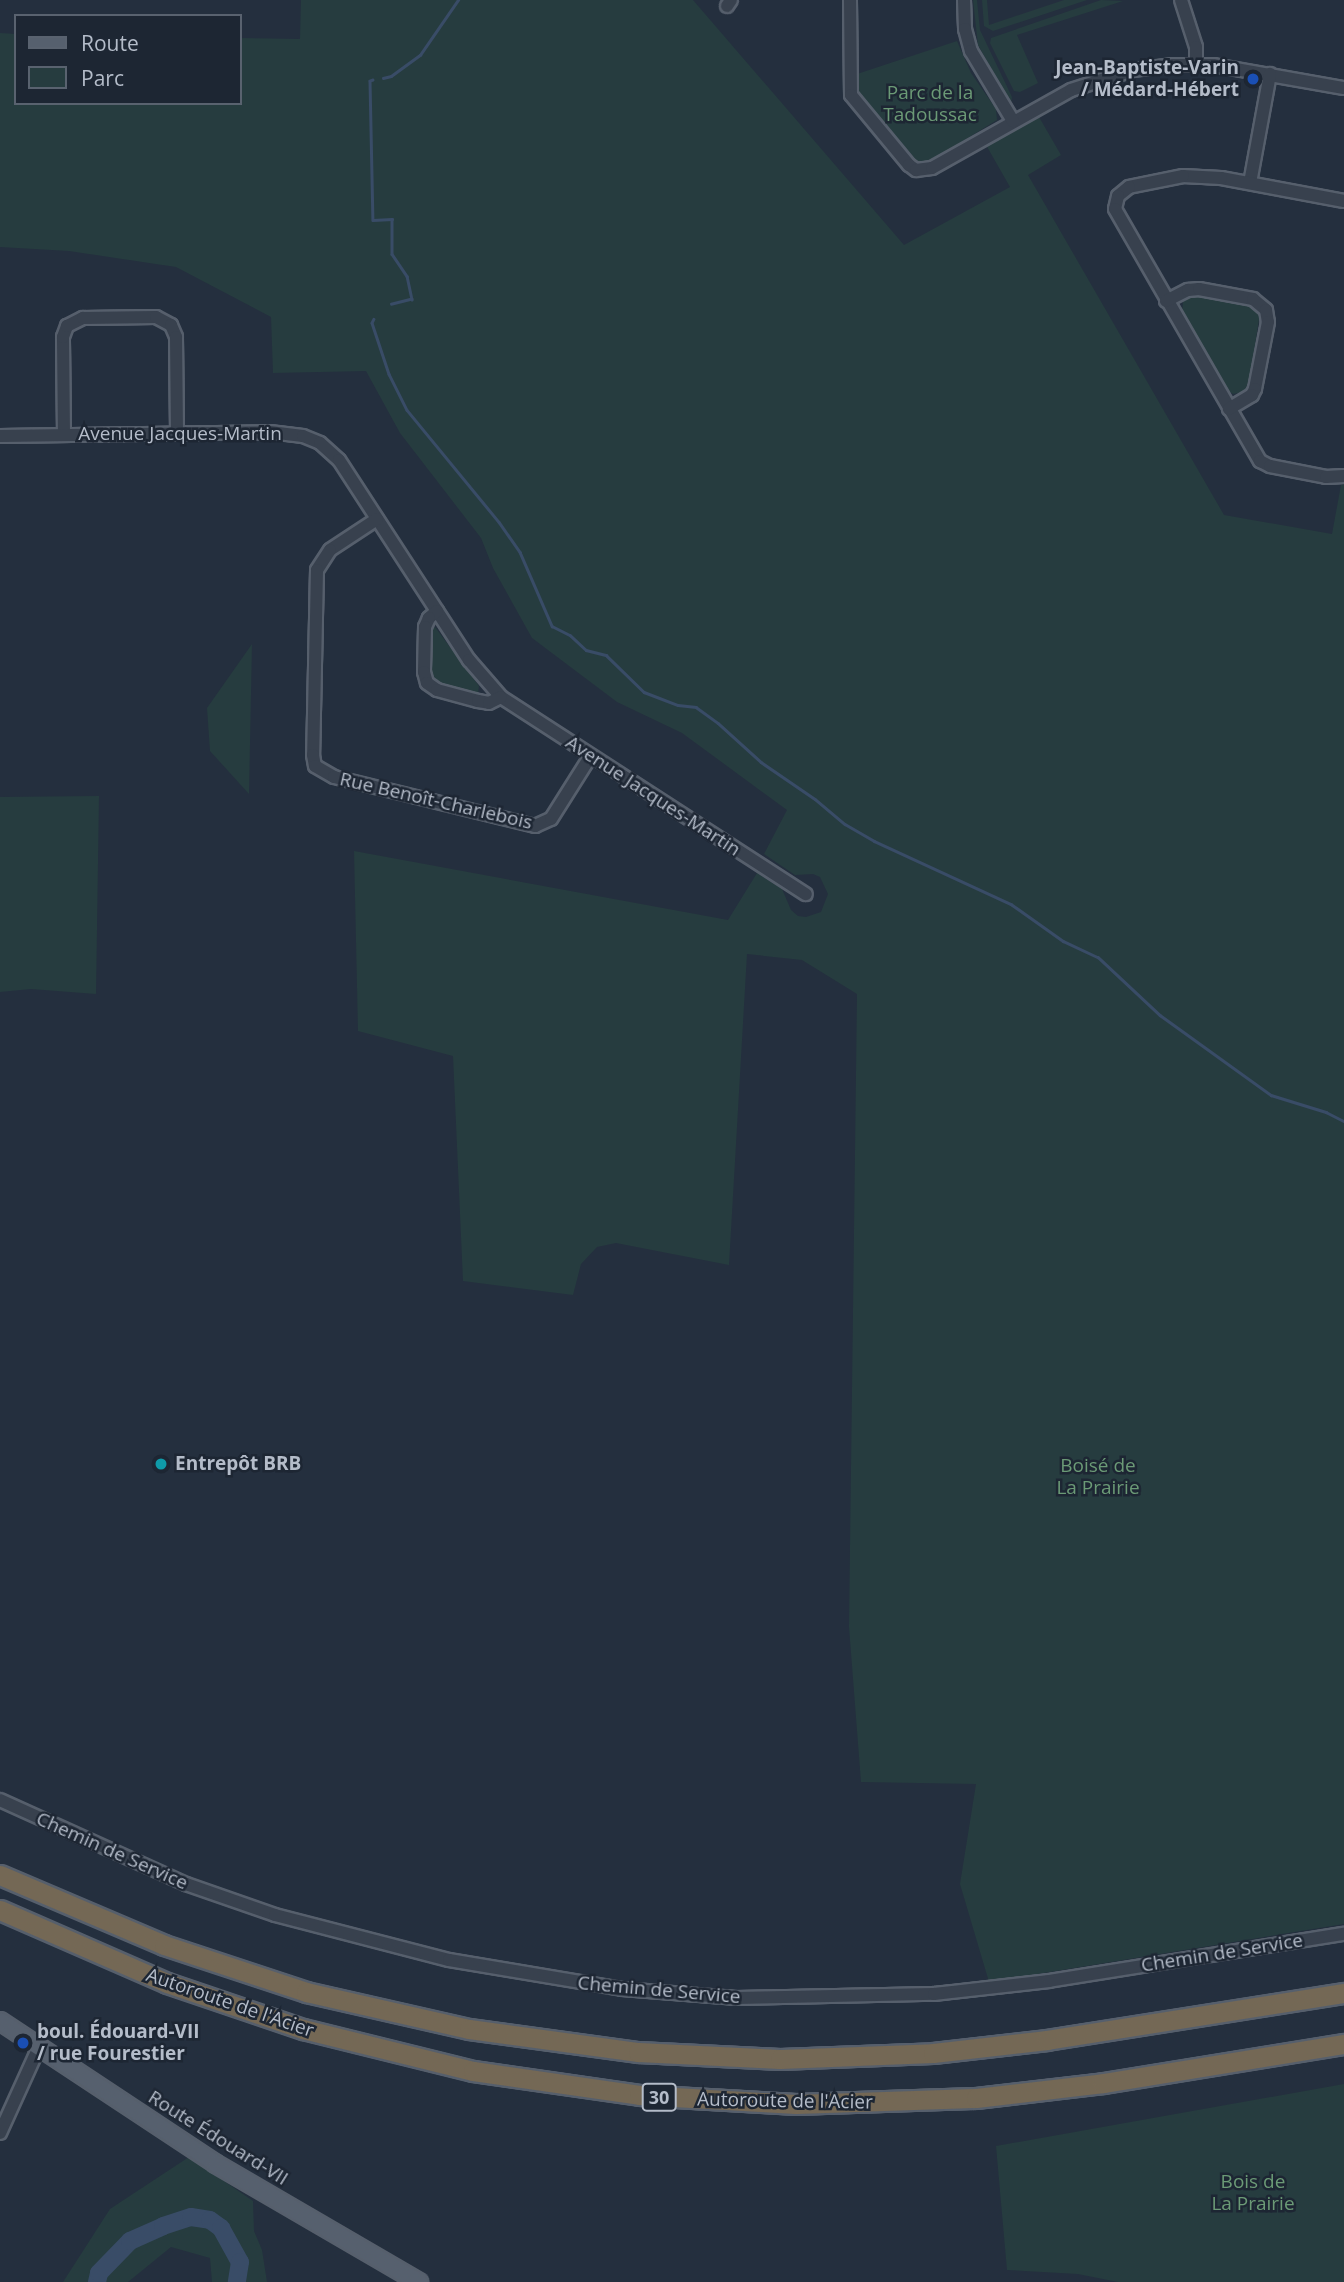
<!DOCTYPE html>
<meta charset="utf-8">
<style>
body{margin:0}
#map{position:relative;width:1344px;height:2282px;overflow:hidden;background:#242f3e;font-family:"Open Sans",sans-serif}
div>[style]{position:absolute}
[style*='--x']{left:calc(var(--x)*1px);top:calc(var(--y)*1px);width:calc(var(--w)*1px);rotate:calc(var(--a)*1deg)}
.green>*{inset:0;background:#263c3f}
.stream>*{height:2.5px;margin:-1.25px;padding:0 1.25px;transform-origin:1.25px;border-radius:1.25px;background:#394c67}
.river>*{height:18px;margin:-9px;padding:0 9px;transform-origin:9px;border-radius:9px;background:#394c67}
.roads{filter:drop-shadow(2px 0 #565f6c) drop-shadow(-2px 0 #565f6c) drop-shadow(0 2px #565f6c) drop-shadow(0 -2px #565f6c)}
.minor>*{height:12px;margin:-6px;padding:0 6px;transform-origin:6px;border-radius:6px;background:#38414e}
.major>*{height:16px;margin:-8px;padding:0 8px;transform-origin:8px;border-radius:8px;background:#56606e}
.highway>*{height:19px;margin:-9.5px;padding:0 9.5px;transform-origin:9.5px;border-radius:9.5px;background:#746855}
.dots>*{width:19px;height:19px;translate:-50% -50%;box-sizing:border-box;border:4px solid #1d2633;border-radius:50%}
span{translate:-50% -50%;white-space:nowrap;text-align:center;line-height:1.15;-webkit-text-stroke:5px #1d2633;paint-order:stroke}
.shield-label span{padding:2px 5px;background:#1d2633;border:2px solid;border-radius:5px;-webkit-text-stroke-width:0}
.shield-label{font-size:18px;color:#b4bcc9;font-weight:700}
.poi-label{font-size:19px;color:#b4bcc9;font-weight:700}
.right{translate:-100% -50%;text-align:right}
.left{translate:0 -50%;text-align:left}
.park-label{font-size:19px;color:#6b9a76}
.street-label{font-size:19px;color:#b4bcc9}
.legend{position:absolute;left:14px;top:14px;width:228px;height:91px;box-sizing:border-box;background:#1d2633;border:2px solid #59626f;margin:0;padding:9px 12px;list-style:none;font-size:21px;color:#b4bcc9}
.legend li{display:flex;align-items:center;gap:14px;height:35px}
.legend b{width:35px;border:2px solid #59626f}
</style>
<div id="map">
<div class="green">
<div style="clip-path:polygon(301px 0,693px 0,904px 245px,1010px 187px,986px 145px,1039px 117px,1061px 155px,1028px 175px,1224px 515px,1332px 534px,1341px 485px,1344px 484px,1344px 1924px,989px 1982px,960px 1884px,976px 1784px,861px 1782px,849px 1627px,857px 994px,802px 960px,747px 954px,729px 1265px,616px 1243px,597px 1247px,581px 1264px,573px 1295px,463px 1281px,453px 1056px,358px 1031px,354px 851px,728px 920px,757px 873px,782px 889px,791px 910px,798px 916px,806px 917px,821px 912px,828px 894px,820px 877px,813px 874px,795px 875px,764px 854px,787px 810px,682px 733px,617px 702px,532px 638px,493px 568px,481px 538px,400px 433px,366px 371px,273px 373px,271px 317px,176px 267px,69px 251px,0 247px,0 33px,16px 34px,16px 103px,240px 103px,240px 38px,300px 39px)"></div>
<div style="clip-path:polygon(973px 0,977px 0,980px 30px,1012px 97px,1011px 104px,978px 45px)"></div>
<div style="clip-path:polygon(982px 0,987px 0,989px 25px,1064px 0,1087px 0,993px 31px,984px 26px)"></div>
<div style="clip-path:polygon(1101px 0,1123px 1px,1017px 35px,1038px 83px,1020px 92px,1014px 91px,990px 43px,991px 38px)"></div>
<div style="clip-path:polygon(957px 41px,971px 73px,996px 109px,997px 120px,927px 163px,919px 163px,859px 96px,857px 74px)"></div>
<div style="clip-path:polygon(1194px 295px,1249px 306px,1260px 313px,1249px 383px,1243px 392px,1233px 394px,1225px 389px,1204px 352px,1206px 350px,1202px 349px,1182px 314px,1183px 302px)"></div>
<div style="clip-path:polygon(435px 627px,479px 686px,478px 694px,441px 685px,433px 679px,430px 671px,431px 630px)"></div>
<div style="clip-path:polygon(252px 644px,249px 794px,210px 751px,207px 708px)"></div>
<div style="clip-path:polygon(99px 796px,96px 994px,31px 989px,0 992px,0 797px)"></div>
<div style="clip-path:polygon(1344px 2084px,1344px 2282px,1118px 2282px,1078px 2274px,1007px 2270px,996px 2146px)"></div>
<div style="clip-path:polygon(189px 2157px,253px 2201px,254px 2231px,262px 2250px,267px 2282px,212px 2282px,210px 2258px,171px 2247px,128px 2282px,63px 2282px,110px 2209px)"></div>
</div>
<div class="stream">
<div style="--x:383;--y:78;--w:8;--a:-14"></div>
<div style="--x:391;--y:76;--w:36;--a:-36"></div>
<div style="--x:420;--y:55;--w:67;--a:-55.4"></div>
<div style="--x:373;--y:80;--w:3;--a:162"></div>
<div style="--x:370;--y:81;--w:139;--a:88.8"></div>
<div style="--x:373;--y:220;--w:19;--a:-3"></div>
<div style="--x:392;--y:219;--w:35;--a:90"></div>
<div style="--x:392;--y:254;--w:27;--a:56"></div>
<div style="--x:407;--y:276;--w:24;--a:78"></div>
<div style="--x:412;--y:299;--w:21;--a:166"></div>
<div style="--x:374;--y:319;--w:4;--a:117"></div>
<div style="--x:372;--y:323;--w:54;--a:71.6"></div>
<div style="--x:389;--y:374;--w:40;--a:63.4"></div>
<div style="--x:407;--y:410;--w:145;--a:50.6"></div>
<div style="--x:499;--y:522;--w:37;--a:55"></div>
<div style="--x:520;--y:552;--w:81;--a:66.6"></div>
<div style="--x:552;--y:626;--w:20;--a:27"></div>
<div style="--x:570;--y:635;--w:22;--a:43"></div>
<div style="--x:586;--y:650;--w:21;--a:14"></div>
<div style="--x:606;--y:655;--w:53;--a:44.2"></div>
<div style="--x:644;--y:692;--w:36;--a:21"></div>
<div style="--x:678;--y:705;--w:18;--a:6"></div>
<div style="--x:696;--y:707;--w:27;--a:36"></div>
<div style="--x:718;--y:723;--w:58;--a:42.2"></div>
<div style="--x:761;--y:762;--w:65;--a:34.4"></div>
<div style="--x:815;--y:799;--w:39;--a:40"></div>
<div style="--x:845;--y:824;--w:34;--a:30"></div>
<div style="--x:874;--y:841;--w:151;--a:24.7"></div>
<div style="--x:1011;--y:904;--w:64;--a:35.4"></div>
<div style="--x:1063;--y:941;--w:38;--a:25"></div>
<div style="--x:1098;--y:957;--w:85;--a:43.1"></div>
<div style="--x:1160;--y:1015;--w:137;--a:35.8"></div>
<div style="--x:1271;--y:1095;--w:58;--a:17.2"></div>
<div style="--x:1326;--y:1112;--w:20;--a:27"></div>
</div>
<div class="river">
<div style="--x:97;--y:2282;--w:9;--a:-77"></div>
<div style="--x:99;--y:2273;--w:45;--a:-45.9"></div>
<div style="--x:130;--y:2241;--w:36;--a:-24"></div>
<div style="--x:163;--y:2226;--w:29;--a:-18"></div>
<div style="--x:191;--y:2217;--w:19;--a:9"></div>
<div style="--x:210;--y:2220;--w:14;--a:36"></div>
<div style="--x:221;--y:2228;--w:39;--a:61"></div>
<div style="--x:240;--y:2262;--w:20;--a:99"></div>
</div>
<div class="roads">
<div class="minor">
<div style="--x:850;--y:0;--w:95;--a:89.4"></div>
<div style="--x:851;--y:95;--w:91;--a:50.4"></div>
<div style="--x:909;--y:165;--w:9;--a:36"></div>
<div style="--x:916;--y:170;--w:16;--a:-7"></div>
<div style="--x:932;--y:168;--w:159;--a:-29.3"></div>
<div style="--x:1071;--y:90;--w:65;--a:-17.9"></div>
<div style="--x:1133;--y:70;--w:41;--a:-7"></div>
<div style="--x:1174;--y:65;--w:39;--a:0"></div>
<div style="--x:1213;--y:65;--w:133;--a:10"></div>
<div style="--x:964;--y:0;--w:29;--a:88"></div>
<div style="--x:965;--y:29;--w:23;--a:75"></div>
<div style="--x:971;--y:51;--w:82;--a:59"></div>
<div style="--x:1181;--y:0;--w:49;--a:72.3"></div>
<div style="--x:1196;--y:47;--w:17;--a:90"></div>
<div style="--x:727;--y:6;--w:7;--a:-56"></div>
<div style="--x:1250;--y:183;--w:111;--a:-79.6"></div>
<div style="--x:1344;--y:201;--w:125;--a:-169.4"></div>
<div style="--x:1221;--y:178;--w:38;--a:-177"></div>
<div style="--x:1183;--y:176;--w:55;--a:168.5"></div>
<div style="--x:1129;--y:187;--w:14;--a:141"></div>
<div style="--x:1118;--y:196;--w:13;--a:103"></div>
<div style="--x:1115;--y:209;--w:291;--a:60.1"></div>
<div style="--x:1260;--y:461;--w:11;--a:27"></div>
<div style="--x:1270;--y:466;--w:57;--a:11.1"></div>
<div style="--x:1326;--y:477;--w:18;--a:-3"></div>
<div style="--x:1166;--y:301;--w:25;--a:-27"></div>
<div style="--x:1188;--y:290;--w:11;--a:-5"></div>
<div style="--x:1199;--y:289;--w:55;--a:10.5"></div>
<div style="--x:1253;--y:299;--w:17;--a:40"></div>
<div style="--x:1266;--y:310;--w:12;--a:81"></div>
<div style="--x:1268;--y:322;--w:68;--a:101"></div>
<div style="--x:1255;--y:389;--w:7;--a:117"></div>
<div style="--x:1252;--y:395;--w:27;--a:149"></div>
<div style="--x:64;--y:435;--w:98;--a:-90.6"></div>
<div style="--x:63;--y:337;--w:12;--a:-70"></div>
<div style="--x:67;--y:326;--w:18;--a:-27"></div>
<div style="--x:83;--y:318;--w:73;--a:-0.8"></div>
<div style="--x:156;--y:317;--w:17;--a:28"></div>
<div style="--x:171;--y:325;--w:13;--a:67"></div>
<div style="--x:176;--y:337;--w:96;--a:89.4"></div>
<div style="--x:0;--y:436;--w:270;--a:-0.8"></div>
<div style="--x:270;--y:432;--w:33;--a:7"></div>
<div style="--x:303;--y:436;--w:18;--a:22"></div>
<div style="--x:320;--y:443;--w:25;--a:42"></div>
<div style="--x:339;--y:460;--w:239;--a:57"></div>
<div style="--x:469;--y:660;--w:49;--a:49.1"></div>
<div style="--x:501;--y:697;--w:363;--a:32.9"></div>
<div style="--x:377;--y:519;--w:56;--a:146.6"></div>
<div style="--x:330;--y:550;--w:24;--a:123"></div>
<div style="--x:317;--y:570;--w:185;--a:91.2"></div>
<div style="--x:313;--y:755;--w:11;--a:80"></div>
<div style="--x:315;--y:766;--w:22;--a:30"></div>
<div style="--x:334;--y:777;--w:207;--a:13.7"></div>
<div style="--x:535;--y:826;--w:17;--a:-24"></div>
<div style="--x:551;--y:819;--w:73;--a:-57.8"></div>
<div style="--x:437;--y:611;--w:11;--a:139"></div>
<div style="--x:429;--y:618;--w:10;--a:114"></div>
<div style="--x:425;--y:627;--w:45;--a:91.3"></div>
<div style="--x:424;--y:672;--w:11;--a:75"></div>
<div style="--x:427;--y:683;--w:12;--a:35"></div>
<div style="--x:437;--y:690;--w:42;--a:15"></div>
<div style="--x:478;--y:701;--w:11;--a:10"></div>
<div style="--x:489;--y:703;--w:13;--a:-27"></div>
<div style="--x:0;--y:1800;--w:204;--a:24.3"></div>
<div style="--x:186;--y:1884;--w:94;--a:19.2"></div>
<div style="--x:275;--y:1915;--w:180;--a:14.5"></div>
<div style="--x:449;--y:1960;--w:175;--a:9.5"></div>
<div style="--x:622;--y:1989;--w:115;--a:4.5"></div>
<div style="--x:737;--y:1998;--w:197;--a:-1.2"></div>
<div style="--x:934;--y:1994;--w:116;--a:-6.4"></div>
<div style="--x:1049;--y:1981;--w:299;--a:-9.1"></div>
<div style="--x:0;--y:2133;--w:94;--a:-65.6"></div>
</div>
<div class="major">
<div style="--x:0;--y:2021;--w:259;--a:33.5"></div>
<div style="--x:216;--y:2164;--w:235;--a:30.2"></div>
</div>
<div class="highway">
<div style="--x:0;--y:1875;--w:178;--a:23.1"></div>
<div style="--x:164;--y:1945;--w:150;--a:18.3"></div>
<div style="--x:306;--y:1992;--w:167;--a:12.8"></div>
<div style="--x:469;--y:2029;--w:171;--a:7.8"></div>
<div style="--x:638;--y:2052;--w:142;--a:2.8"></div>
<div style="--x:780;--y:2059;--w:153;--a:-2.2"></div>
<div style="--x:933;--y:2053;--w:115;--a:-6.5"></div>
<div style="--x:1047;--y:2040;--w:301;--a:-9"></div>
<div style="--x:0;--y:1910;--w:182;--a:23.6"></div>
<div style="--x:167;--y:1983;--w:144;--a:18.7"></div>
<div style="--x:303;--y:2029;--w:175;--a:13.9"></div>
<div style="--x:473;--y:2071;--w:168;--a:8.2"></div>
<div style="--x:639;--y:2095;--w:157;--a:3.3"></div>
<div style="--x:796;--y:2104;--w:180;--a:-1.9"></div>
<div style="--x:976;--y:2098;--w:128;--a:-6.7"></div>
<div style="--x:1103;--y:2083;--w:244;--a:-9.2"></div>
</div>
</div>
<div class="dots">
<div style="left:1253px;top:79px;background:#1a4fb4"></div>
<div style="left:161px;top:1464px;background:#0f9aa8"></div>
<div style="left:23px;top:2043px;background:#1a4fb4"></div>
</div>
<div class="shield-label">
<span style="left:659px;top:2097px">30</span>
</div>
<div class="poi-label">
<span class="right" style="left:1239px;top:79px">Jean-Baptiste-Varin<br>/ Médard-Hébert</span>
<span class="left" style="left:175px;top:1464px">Entrepôt BRB</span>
<span class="left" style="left:37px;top:2043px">boul. Édouard-VII<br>/ rue Fourestier</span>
</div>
<div class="park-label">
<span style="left:930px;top:104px">Parc de la<br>Tadoussac</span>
<span style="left:1098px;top:1477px">Boisé de<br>La Prairie</span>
<span style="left:1253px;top:2193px">Bois de<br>La Prairie</span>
</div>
<div class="street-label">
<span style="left:180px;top:434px">Avenue Jacques-Martin</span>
<span style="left:653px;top:796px;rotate:33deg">Avenue Jacques-Martin</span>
<span style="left:436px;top:801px;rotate:13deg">Rue Benoît-Charlebois</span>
<span style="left:112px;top:1851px;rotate:24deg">Chemin de Service</span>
<span style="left:1222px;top:1953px;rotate:-9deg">Chemin de Service</span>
<span style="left:659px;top:1990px;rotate:5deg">Chemin de Service</span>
<span style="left:230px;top:2003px;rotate:19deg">Autoroute de l'Acier</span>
<span style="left:785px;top:2101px;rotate:1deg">Autoroute de l'Acier</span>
<span style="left:218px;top:2138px;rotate:32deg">Route Édouard-VII</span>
</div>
<ul class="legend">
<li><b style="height:9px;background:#56606e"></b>Route</li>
<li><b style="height:19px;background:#263c3f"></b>Parc</li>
</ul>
</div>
